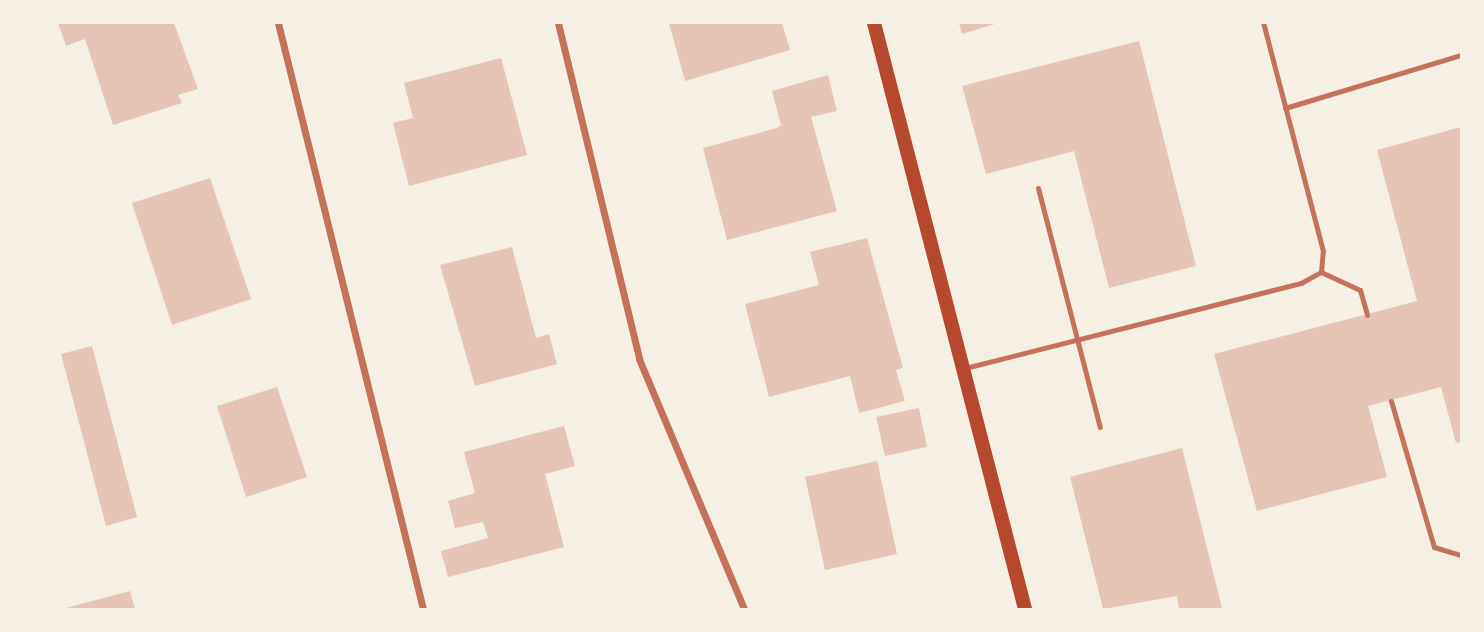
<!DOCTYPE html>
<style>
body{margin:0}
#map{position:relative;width:1484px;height:632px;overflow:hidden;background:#f6efe4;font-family:Rubik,sans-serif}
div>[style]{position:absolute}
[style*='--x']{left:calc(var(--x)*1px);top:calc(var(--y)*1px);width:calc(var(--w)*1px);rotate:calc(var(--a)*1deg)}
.building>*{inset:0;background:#e6c5b7}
.service>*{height:5px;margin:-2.5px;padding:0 2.5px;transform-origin:2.5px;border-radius:2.5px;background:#c5725c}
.minor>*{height:7px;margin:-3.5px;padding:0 3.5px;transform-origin:3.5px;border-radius:3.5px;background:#c5725c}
.secondary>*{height:14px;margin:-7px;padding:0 7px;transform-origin:7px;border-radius:7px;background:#b5482f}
span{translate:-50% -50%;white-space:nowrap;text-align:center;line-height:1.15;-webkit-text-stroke:6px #f6efe4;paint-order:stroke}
.frame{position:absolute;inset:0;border:24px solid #f6efe4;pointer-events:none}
</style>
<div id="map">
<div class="building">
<div style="clip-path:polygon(58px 23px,174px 23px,198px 89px,178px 95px,182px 103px,113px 125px,85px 39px,66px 46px)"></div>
<div style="clip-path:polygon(669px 23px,782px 23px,790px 50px,685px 81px)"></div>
<div style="clip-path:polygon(959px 23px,998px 23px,962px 34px)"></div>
<div style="clip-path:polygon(1139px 41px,1196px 266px,1109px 288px,1074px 151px,986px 174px,962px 86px)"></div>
<div style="clip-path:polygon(501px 58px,527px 155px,409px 186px,393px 123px,413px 118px,404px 83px)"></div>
<div style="clip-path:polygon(828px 75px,837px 111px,811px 117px,837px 211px,727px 240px,703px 148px,777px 128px,781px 125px,772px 91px)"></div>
<div style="clip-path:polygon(1461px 127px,1461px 442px,1456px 443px,1441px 387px,1368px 406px,1387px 477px,1257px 511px,1214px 354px,1417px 301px,1377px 150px)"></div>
<div style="clip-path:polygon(210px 178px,251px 299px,172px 325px,132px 203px)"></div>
<div style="clip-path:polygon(867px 238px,903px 368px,896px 370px,905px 401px,859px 413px,850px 376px,769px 397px,745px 304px,819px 285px,810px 252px)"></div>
<div style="clip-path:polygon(512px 247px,536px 338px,549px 334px,557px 364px,475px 386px,440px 265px)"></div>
<div style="clip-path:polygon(92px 346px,137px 517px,106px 526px,61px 354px)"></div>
<div style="clip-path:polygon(277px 387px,307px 477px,246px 497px,217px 406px)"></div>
<div style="clip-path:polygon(919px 408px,927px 447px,885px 456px,876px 417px)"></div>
<div style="clip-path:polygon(564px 426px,575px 466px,545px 474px,564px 547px,448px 577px,441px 551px,488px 538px,483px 522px,455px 528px,448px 501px,475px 493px,464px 452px)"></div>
<div style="clip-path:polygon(1182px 448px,1222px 608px,1179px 609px,1177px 596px,1103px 609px,1070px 477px)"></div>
<div style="clip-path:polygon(877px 461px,897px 554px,825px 570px,805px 477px)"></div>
<div style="clip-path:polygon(130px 591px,135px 609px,66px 609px,66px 608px)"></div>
</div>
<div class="service">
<div style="--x:1285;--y:108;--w:184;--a:-16.8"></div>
<div style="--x:1038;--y:188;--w:247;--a:75.5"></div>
<div style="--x:1321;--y:272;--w:43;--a:24.8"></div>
<div style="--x:1360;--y:290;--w:26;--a:74"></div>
<div style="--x:965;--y:368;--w:347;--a:-14.2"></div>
<div style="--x:1301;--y:283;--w:23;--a:-29"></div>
<div style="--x:1321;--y:272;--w:21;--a:-85"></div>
<div style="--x:1323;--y:251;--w:236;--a:-104.7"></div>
<div style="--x:1391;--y:401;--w:152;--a:73.6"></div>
<div style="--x:1434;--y:547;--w:28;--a:17"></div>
</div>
<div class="minor">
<div style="--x:278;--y:23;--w:604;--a:76.1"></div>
<div style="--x:558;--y:23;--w:346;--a:76.4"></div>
<div style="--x:639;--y:359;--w:271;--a:67.2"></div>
</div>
<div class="secondary">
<div style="--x:874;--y:23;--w:605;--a:75.55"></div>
</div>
<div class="frame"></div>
</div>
